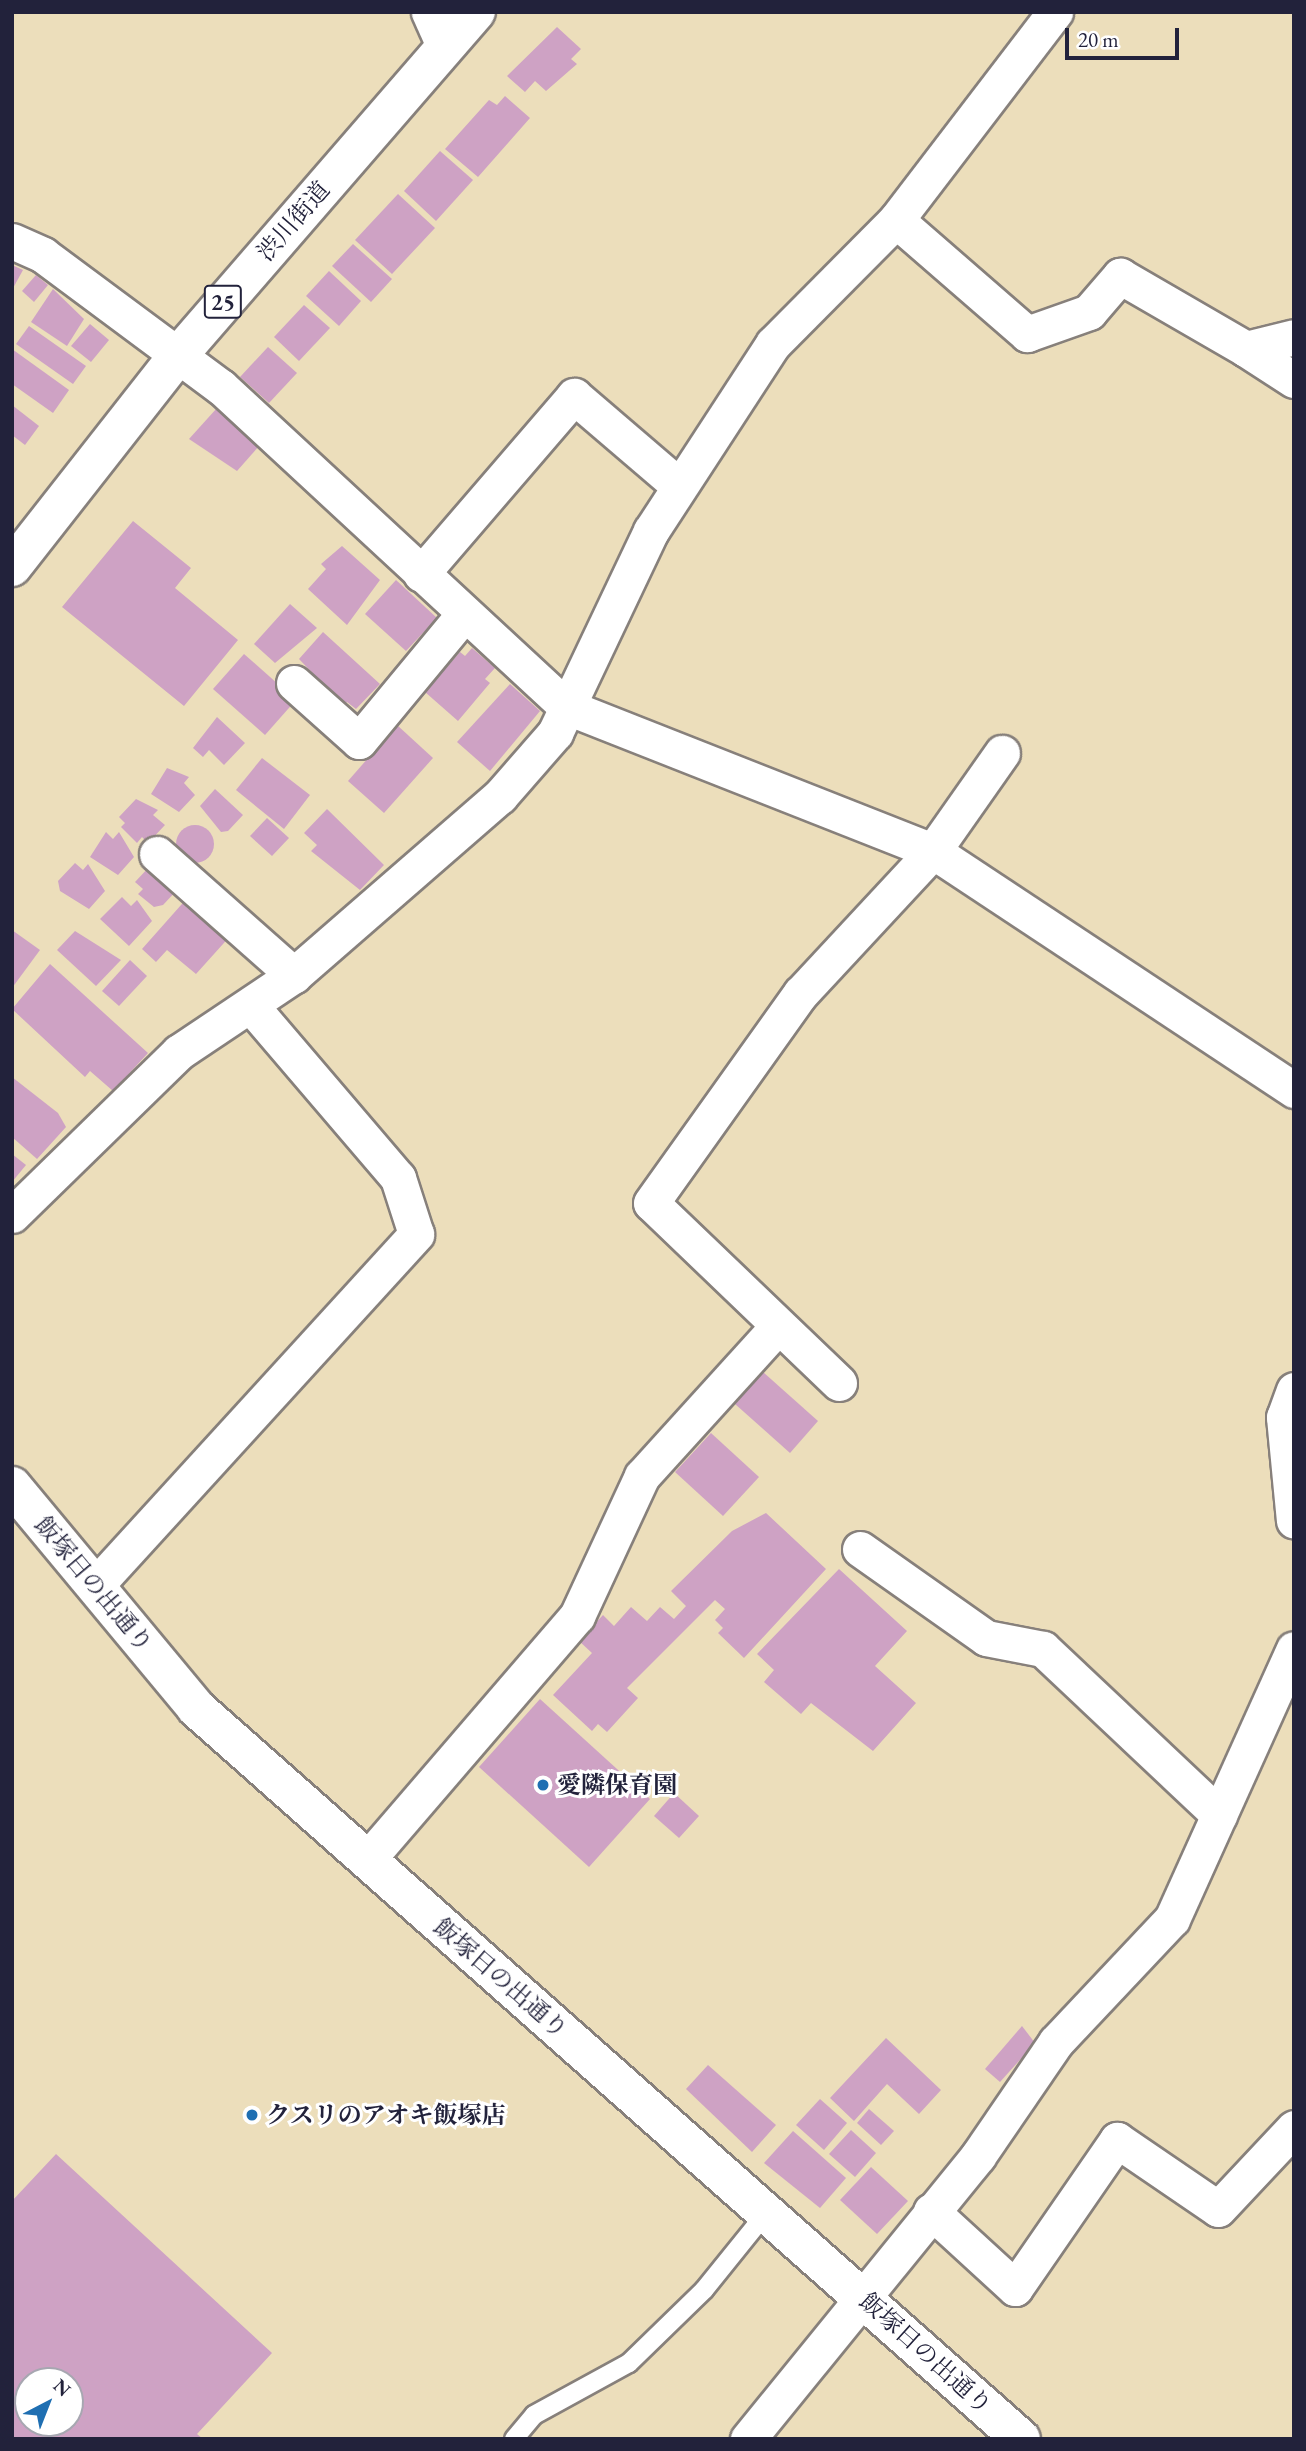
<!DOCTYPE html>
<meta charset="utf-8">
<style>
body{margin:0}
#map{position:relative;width:1306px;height:2451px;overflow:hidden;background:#ecdebb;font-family:"EB Garamond","Noto Serif JP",serif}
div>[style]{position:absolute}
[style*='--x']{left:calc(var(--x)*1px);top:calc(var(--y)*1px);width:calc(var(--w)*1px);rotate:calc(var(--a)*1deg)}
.building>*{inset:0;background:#cea2c4}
.round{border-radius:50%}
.roads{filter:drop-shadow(2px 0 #87807b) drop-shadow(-2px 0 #87807b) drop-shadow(0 2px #87807b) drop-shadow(0 -2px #87807b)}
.lane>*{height:18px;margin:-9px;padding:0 9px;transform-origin:9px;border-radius:9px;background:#fff}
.street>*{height:35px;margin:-17.5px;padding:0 17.5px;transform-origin:17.5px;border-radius:17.5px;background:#fff}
.secondary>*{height:38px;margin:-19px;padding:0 19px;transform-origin:19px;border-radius:19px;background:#fff}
.primary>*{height:38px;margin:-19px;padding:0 19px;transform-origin:19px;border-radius:19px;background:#fff}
.dots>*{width:19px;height:19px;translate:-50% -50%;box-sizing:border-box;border:4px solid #fff;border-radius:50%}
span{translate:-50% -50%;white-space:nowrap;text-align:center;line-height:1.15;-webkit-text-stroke:6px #fff;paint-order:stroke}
.shield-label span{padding:2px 5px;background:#fff;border:2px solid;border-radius:5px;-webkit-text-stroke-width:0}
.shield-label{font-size:23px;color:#22223b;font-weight:700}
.street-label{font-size:24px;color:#22223b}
.poi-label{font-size:24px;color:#22223b;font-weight:700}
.left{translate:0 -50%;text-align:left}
.frame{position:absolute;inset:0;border:14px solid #22223b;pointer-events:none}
.north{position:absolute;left:14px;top:2367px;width:70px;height:70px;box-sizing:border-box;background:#fff;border:2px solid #a7a7b1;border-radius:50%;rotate:42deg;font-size:19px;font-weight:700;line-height:28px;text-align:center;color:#22223b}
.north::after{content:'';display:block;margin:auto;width:24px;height:32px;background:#1f6fb2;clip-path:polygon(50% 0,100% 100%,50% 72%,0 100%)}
.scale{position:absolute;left:1065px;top:28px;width:114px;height:32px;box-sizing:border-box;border:4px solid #22223b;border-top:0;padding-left:9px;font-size:21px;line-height:24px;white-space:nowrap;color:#22223b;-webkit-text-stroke:5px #fff;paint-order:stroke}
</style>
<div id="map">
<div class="building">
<div style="clip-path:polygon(557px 27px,581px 49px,571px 59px,577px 64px,546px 91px,535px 81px,525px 92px,507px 76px)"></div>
<div style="clip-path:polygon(505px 96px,530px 118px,478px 177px,445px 149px,489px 100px,497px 105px)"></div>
<div style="clip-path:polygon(440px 151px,473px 180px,436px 221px,404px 191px)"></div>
<div style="clip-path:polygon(398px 194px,435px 228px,392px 274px,355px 240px)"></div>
<div style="clip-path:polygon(353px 244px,392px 279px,371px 302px,332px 266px)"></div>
<div style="clip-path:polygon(12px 265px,23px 270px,12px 290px)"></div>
<div style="clip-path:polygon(329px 271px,361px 301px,339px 326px,306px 296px)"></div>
<div style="clip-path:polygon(36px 275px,48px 285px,34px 302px,22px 291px)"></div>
<div style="clip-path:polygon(53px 289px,84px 319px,67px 346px,31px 322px)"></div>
<div style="clip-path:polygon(304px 305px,330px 328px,299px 361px,274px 337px)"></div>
<div style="clip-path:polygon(90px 324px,109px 340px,91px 362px,71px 346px)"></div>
<div style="clip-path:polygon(29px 326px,86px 366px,73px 384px,16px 344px)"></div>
<div style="clip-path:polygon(268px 347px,297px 373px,269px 403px,240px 377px)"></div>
<div style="clip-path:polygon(12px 349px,69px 390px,53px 413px,12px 384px)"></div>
<div style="clip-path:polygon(12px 405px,39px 426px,25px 445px,12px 435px)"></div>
<div style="clip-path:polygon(217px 408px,259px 446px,237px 471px,189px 439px)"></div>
<div style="clip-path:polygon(133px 521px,191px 568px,175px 588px,238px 640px,184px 706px,62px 607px)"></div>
<div style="clip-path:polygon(342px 546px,380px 580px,347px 625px,308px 589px,326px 569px,321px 564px)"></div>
<div style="clip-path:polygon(396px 580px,437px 618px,406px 651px,365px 614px)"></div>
<div style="clip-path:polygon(290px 604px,317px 628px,275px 663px,254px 644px)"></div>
<div style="clip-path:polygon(323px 632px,380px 684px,356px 709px,347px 702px,344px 706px,299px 659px)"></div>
<div style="clip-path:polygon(472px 648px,495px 668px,485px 679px,490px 683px,458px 721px,425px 692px,460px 652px,465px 656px)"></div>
<div style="clip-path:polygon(244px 654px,296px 700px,265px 735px,213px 689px)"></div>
<div style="clip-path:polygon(510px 684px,540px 711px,490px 771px,457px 742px)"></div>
<div style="clip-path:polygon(217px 717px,245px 743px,224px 765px,209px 750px,203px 757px,193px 748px)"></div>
<div style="clip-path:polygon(397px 725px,433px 758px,384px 813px,348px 781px)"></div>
<div style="clip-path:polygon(262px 758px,310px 795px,284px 829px,236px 790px)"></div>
<div style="clip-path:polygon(167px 768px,189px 777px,184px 783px,195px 795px,179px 812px,151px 794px)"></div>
<div style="clip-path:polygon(215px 789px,243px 815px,228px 831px,221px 832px,200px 806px)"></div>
<div style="clip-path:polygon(136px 799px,158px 810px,153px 815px,165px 825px,148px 843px,142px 837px,137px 843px,121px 827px,125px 823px,119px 817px)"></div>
<div style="clip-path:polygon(327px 809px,384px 865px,360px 890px,311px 851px,317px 845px,304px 833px)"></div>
<div style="clip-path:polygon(267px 818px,289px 838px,272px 856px,250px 836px)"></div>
<div class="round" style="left:176px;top:825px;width:38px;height:38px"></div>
<div style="clip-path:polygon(106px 832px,113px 839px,119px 832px,134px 857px,118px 875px,90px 857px)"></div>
<div style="clip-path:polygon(75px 863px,83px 870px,88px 864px,105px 891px,89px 909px,60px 891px,58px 881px)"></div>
<div style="clip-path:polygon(150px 866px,178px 889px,163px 905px,154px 907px,138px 894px,143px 889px,135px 882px)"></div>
<div style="clip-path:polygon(189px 896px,232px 934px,196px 974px,167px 950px,156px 962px,142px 949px)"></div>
<div style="clip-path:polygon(122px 897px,131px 906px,137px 900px,152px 921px,129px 946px,100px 919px)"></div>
<div style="clip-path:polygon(12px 930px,40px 950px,12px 988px)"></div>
<div style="clip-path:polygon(75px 931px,121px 960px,96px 986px,57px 950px)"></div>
<div style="clip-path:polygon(130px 960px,147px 976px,119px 1006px,102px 991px)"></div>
<div style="clip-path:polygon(50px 964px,148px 1053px,113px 1091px,90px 1071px,85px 1077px,12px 1009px)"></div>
<div style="clip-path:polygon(12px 1077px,58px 1113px,66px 1127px,37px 1159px,12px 1137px)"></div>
<div style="clip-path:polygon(12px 1154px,26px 1165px,12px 1182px)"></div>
<div style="clip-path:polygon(763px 1372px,818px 1421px,790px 1453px,735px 1404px)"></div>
<div style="clip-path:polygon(711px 1433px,759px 1477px,723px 1516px,675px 1472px)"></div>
<div style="clip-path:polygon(766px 1513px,826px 1569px,744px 1658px,718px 1633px,723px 1628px,715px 1620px,725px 1609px,715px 1600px,627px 1688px,638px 1698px,607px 1732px,598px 1724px,592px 1731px,553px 1695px,592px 1653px,579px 1641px,603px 1615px,614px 1626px,631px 1607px,647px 1621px,660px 1607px,674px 1619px,686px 1606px,671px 1591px,732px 1531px)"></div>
<div style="clip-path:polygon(839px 1569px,907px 1631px,875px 1666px,916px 1703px,873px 1751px,811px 1703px,801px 1714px,764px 1682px,774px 1670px,757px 1654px)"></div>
<div style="clip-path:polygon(540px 1699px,650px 1799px,589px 1867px,479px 1767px)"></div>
<div style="clip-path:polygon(674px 1793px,699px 1816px,679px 1838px,654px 1816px)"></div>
<div style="clip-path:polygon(1022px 2026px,1035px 2043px,1000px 2082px,985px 2069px)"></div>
<div style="clip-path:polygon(886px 2038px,941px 2090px,919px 2114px,887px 2084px,854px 2121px,830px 2098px)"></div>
<div style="clip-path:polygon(708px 2065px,776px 2125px,752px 2152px,686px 2089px)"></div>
<div style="clip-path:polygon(820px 2099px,847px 2123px,824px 2150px,796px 2125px)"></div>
<div style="clip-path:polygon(869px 2109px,894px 2131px,881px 2145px,857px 2123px)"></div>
<div style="clip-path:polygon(851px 2130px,876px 2153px,855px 2177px,829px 2154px)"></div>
<div style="clip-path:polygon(793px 2131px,846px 2178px,820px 2208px,764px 2163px)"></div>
<div style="clip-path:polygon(evenodd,56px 2154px,272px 2353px,197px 2434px,203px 2439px,12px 2439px,12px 2201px,56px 2154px,28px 2381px,70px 2381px,70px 2423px,28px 2423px,28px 2381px)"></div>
<div style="clip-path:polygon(871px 2167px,908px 2201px,877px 2234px,840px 2200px)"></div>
</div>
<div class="roads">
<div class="lane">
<div style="--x:514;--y:2439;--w:31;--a:-50"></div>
<div style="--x:534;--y:2415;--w:108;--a:-28.7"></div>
<div style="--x:629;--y:2363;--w:105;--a:-44.2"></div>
<div style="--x:704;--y:2290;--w:100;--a:-51.1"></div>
</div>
<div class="street">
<div style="--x:429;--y:12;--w:36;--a:66"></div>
<div style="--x:896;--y:220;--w:174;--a:41"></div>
<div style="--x:1027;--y:334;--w:66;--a:-19.5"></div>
<div style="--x:1089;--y:312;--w:48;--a:-49.3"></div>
<div style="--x:1120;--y:276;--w:146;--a:30.1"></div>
<div style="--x:1246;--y:349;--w:49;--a:-14"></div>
<div style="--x:12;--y:241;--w:34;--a:24"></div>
<div style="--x:43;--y:255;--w:222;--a:36.6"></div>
<div style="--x:221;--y:387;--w:471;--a:42.8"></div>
<div style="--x:567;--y:707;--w:393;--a:21.5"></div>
<div style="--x:933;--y:851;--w:433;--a:33.5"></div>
<div style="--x:1246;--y:349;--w:57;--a:32.9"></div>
<div style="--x:421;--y:574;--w:235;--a:-49.3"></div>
<div style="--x:574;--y:396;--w:137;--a:40.6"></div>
<div style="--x:294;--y:683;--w:87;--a:41.7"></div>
<div style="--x:359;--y:741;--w:165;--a:-50.4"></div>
<div style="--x:157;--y:854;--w:183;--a:41.5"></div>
<div style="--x:12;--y:1215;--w:233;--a:-44.3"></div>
<div style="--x:179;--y:1052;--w:138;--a:-33.8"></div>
<div style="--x:294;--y:975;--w:273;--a:-41"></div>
<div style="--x:500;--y:796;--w:84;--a:-48.9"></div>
<div style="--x:555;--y:733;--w:224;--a:-64.6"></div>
<div style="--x:651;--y:531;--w:223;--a:-56.9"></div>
<div style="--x:773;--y:344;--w:175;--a:-45.2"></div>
<div style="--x:896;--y:220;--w:262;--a:-52.6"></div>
<div style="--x:839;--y:1383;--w:260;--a:-136.2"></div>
<div style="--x:651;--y:1203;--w:258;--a:-54.5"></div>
<div style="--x:801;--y:993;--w:194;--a:-47.1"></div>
<div style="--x:933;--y:851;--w:120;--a:-54.9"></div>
<div style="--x:1294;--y:1390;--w:29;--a:110"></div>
<div style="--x:1284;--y:1417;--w:104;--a:84.5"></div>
<div style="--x:860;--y:1549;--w:154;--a:35.2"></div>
<div style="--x:986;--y:1638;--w:58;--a:10.9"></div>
<div style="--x:1043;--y:1649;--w:242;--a:43.3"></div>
<div style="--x:96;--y:1585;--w:475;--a:-47.6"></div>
<div style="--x:416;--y:1234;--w:59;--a:-107.8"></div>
<div style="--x:398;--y:1178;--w:225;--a:-130.5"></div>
<div style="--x:367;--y:1860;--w:322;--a:-49.3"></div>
<div style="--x:577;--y:1616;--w:154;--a:-65.1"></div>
<div style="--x:642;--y:1476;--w:202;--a:-47.8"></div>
<div style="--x:931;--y:2211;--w:114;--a:42.5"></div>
<div style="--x:1015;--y:2288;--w:180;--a:-55.4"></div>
<div style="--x:1117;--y:2140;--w:122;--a:34.3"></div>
<div style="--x:1218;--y:2209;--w:111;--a:-46.8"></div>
<div style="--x:748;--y:2439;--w:365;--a:-50.9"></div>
<div style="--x:978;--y:2156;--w:138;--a:-55.6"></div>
<div style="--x:1056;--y:2042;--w:169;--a:-46.7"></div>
<div style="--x:1172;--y:1919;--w:296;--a:-65.7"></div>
</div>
<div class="secondary">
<div style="--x:12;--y:1486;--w:288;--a:50.3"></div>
<div style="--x:196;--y:1708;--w:1102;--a:41.54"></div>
</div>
<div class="primary">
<div style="--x:12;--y:567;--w:266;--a:-51.9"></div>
<div style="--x:176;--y:358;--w:458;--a:-49.1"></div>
</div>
</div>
<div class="dots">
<div style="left:543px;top:1785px;background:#1f6fb2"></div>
<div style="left:252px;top:2115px;background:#1f6fb2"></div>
</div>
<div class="shield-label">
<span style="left:223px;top:302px">25</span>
</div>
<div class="street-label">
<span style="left:293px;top:221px;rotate:-49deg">渋川街道</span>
<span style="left:94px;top:1584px;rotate:50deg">飯塚日の出通り</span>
<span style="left:501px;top:1978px;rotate:41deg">飯塚日の出通り</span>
<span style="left:926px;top:2353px;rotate:42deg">飯塚日の出通り</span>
</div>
<div class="poi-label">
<span class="left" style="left:557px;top:1785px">愛隣保育園</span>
<span class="left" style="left:266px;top:2115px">クスリのアオキ飯塚店</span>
</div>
<div class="frame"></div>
<div class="north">N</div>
<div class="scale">20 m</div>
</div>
